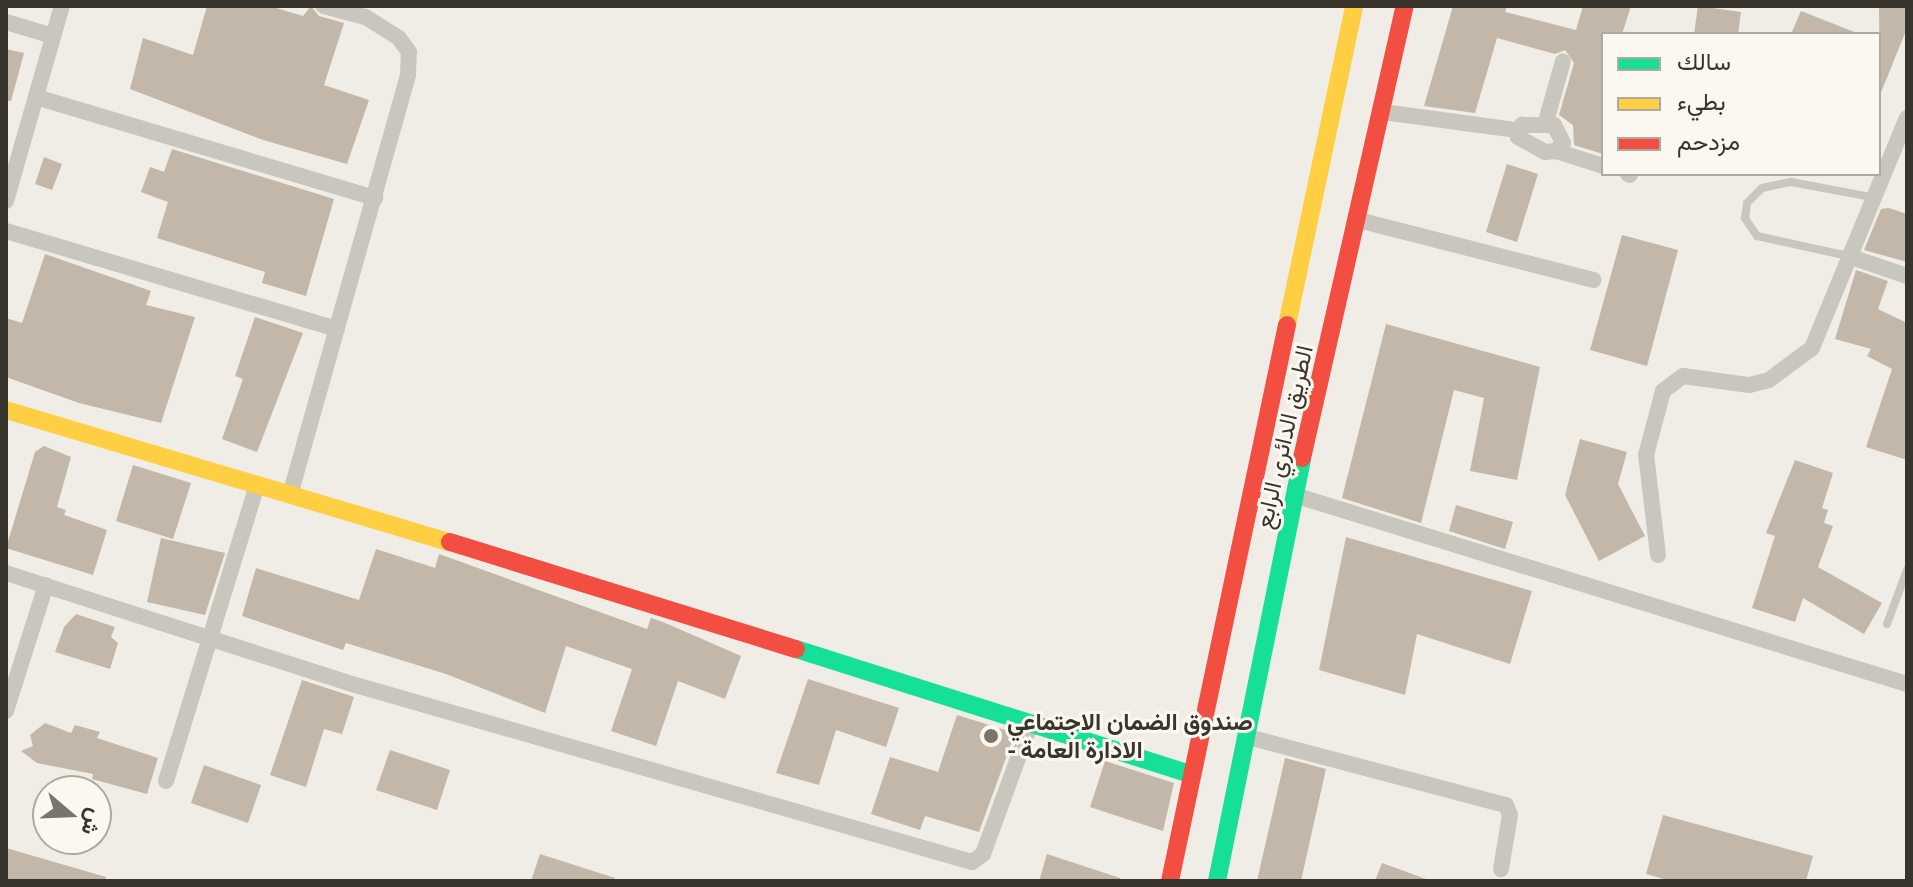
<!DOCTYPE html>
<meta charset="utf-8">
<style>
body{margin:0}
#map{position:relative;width:1913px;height:887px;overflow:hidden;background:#efede6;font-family:"Public Sans",Vazirmatn,sans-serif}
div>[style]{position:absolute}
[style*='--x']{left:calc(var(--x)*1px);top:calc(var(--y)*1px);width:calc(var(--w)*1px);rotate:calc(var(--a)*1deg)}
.building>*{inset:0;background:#c2b7a8}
.lane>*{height:8px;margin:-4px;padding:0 4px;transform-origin:4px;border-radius:4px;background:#c9c6be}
.street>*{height:16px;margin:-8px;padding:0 8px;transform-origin:8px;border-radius:8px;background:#c9c6be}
.fast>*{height:18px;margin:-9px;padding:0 9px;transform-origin:9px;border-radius:9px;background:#16e098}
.slow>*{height:18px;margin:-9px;padding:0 9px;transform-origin:9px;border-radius:9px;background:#ffcf43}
.jam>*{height:18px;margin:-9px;padding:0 9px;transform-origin:9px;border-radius:9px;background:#f24e42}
.dots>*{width:22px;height:22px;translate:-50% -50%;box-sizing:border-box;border:4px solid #faf8ef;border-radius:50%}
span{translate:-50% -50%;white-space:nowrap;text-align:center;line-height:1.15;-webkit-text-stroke:6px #faf8ef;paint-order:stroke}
.street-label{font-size:24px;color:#3a352c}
.poi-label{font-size:24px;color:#3a352c;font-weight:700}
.left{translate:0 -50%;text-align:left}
.frame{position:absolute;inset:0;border:8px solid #3a352c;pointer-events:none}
.legend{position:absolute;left:1601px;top:32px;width:280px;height:144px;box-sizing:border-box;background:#faf8ef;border:2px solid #adaaa1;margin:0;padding:10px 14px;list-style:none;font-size:24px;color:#3a352c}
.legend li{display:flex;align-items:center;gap:16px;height:40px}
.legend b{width:40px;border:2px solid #adaaa1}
.north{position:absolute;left:32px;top:775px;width:80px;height:80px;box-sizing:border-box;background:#faf8ef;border:2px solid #adaaa1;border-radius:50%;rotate:109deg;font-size:22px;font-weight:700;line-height:32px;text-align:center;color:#3a352c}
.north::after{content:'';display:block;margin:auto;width:28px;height:36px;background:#79756d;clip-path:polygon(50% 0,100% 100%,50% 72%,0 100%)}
</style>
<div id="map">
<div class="building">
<div style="clip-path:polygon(207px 6px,270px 6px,303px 16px,311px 6px,319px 16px,344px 23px,324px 85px,369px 100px,347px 164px,263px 140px,130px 89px,143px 38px,193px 55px)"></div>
<div style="clip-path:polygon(1453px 6px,1507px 6px,1505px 12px,1576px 30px,1583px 6px,1631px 6px,1622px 34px,1603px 34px,1603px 154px,1574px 145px,1573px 125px,1559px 115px,1574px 63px,1565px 50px,1555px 54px,1497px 38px,1475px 113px,1424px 106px)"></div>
<div style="clip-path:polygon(1698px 6px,1741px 12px,1738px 34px,1694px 34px)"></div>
<div style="clip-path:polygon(1879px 6px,1907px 6px,1907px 28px,1880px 95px)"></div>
<div style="clip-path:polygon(1801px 11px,1857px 33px,1857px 34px,1791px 34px)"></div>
<div style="clip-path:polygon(6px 49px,24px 53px,11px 101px,6px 101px)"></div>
<div style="clip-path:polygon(172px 149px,334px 199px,306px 296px,262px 283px,265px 272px,157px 238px,168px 202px,141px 192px,150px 167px,164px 172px)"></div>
<div style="clip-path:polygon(44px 157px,62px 164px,52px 190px,35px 184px)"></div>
<div style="clip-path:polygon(1507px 164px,1538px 174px,1517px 242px,1486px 232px)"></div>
<div style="clip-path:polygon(1889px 208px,1907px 214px,1907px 262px,1864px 250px,1881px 209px)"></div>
<div style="clip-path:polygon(1622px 235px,1678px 250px,1647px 366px,1590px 350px)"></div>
<div style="clip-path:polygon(45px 254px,151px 291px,146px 305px,195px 317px,161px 423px,79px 403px,6px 377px,6px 318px,22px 323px)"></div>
<div style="clip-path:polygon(1856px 270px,1888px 281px,1878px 309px,1907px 323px,1907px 460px,1866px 447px,1892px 369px,1867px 356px,1871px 349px,1835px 339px)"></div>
<div style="clip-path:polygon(255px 317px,303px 333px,257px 452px,222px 439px,243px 379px,235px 376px)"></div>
<div style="clip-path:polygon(1386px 324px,1540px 367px,1517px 480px,1470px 471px,1484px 398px,1454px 390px,1421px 523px,1342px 498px)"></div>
<div style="clip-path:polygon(1580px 439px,1627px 452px,1618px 484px,1645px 536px,1599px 561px,1565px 495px)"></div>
<div style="clip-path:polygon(44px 446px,71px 457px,57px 507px,66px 510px,64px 515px,107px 530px,93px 575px,6px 548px,35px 452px)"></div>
<div style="clip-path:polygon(1795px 460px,1833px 473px,1822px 508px,1828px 510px,1824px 523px,1833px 526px,1818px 567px,1882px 603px,1864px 634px,1803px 598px,1795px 622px,1752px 608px,1775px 536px,1766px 533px)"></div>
<div style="clip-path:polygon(133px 465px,191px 483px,173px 539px,116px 521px)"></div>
<div style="clip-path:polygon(1456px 505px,1513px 522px,1505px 549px,1449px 531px)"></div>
<div style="clip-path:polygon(1346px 537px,1532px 591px,1510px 664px,1417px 634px,1405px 695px,1319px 670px)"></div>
<div style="clip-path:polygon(161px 538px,225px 553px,205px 615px,147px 602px)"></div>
<div style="clip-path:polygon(376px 549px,435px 568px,439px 554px,647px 629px,651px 618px,663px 622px,741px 656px,725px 699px,678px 681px,656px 746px,611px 731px,632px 669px,566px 646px,545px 713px,446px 674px,346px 643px,343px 650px,242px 616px,256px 568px,359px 600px)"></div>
<div style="clip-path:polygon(76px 614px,115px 627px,111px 637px,118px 643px,110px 669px,55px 652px,64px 627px)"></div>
<div style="clip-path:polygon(808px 679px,899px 708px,886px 747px,836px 730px,819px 785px,776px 773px)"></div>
<div style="clip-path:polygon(302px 680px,354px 697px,342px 734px,324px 729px,306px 787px,270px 775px)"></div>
<div style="clip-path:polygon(957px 715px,1015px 733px,979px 832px,925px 816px,920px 830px,871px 814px,890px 757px,938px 772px)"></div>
<div style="clip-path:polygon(45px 723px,71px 733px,75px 725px,100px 732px,97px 738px,158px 758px,147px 794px,92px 779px,93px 774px,37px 763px,21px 751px,33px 746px,30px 735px)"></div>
<div style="clip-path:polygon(390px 750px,450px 770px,437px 810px,376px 790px)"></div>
<div style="clip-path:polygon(1285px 758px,1326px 769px,1301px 881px,1257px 881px)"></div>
<div style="clip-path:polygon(1105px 761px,1174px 783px,1163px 831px,1090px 807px)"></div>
<div style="clip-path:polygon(204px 765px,261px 785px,248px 823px,191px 803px)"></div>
<div style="clip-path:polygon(1663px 815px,1813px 856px,1806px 881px,1671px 881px,1646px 874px)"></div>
<div style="clip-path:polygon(6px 848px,106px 877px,105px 881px,6px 881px)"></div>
<div style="clip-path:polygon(540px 854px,615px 878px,614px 881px,531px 881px)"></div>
<div style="clip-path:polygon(1047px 854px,1120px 878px,1120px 881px,1039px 881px)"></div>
<div style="clip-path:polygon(1382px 863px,1426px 879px,1426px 881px,1375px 881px)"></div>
</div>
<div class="lane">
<div style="--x:1848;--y:256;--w:93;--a:-167.6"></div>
<div style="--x:1757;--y:236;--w:22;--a:-124"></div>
<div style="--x:1745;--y:218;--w:15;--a:-82"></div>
<div style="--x:1747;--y:203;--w:21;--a:-45"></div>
<div style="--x:1762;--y:188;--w:30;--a:-12"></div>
<div style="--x:1791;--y:182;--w:81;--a:10.6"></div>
<div style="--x:1887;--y:624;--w:58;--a:-69.7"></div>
</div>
<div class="street">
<div style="--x:6;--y:22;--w:49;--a:16.6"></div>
<div style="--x:36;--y:97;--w:354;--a:16.6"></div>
<div style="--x:1383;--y:112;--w:135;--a:7.7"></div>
<div style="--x:1522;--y:125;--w:32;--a:0"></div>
<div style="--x:1554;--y:125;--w:20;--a:63"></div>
<div style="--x:1563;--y:143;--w:11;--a:131"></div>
<div style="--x:1556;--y:151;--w:11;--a:175"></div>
<div style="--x:1545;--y:152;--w:31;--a:-151"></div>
<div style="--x:1518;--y:137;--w:13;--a:-72"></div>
<div style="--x:1545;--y:125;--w:66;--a:-74.3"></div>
<div style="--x:1556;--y:151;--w:49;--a:17.7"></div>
<div style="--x:1628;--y:174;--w:2;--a:27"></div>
<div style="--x:6;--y:201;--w:203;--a:-74"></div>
<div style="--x:1358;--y:220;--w:243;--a:14.3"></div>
<div style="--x:6;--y:231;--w:345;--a:16.5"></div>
<div style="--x:1848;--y:256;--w:62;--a:18.7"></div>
<div style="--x:290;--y:495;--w:436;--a:-74.3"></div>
<div style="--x:408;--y:75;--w:23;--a:-88"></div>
<div style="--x:409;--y:52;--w:17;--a:-126"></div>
<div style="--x:399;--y:38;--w:40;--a:-148"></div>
<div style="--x:365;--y:17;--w:43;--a:-165.3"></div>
<div style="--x:1294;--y:495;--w:641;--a:17.14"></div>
<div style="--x:1658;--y:555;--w:101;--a:-96.8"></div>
<div style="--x:1646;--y:455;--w:66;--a:-75.1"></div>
<div style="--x:1663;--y:391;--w:25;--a:-37"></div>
<div style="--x:1683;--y:376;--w:67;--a:7.8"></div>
<div style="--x:1749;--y:385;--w:21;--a:-14"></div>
<div style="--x:1769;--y:380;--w:54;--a:-36.7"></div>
<div style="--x:1812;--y:348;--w:249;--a:-67.6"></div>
<div style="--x:6;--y:573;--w:363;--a:17.8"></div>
<div style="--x:352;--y:684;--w:645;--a:16.02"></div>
<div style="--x:972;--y:862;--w:14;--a:-36"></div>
<div style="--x:983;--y:854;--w:140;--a:-69.9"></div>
<div style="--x:6;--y:711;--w:132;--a:-72.4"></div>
<div style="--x:1248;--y:737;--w:267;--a:14.8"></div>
<div style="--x:1506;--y:805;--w:11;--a:68"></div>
<div style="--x:1510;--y:815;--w:55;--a:99.5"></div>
<div style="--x:166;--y:781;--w:310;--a:-72.9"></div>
</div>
<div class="fast">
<div style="--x:796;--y:649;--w:414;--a:17.6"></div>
<div style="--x:1217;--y:881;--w:431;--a:-78.6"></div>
</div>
<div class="slow">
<div style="--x:1287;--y:325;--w:326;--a:-78.1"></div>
<div style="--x:6;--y:410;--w:463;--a:16.6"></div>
</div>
<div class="jam">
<div style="--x:1302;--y:458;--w:464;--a:-77.2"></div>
<div style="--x:450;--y:542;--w:362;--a:17.2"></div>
<div style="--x:1170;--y:881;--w:568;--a:-78.12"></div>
</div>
<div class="dots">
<div style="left:991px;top:736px;background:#79756d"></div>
</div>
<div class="street-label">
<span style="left:1284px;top:437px;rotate:-77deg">الطريق الدائري الرابع</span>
</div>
<div class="poi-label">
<span class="left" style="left:1007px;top:736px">صندوق الضمان الاجتماعي<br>- الادارة العامة</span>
</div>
<div class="frame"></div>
<ul class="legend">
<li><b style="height:10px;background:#16e098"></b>سالك</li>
<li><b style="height:10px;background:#ffcf43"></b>بطيء</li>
<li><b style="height:10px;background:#f24e42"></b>مزدحم</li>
</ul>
<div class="north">ش</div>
</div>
